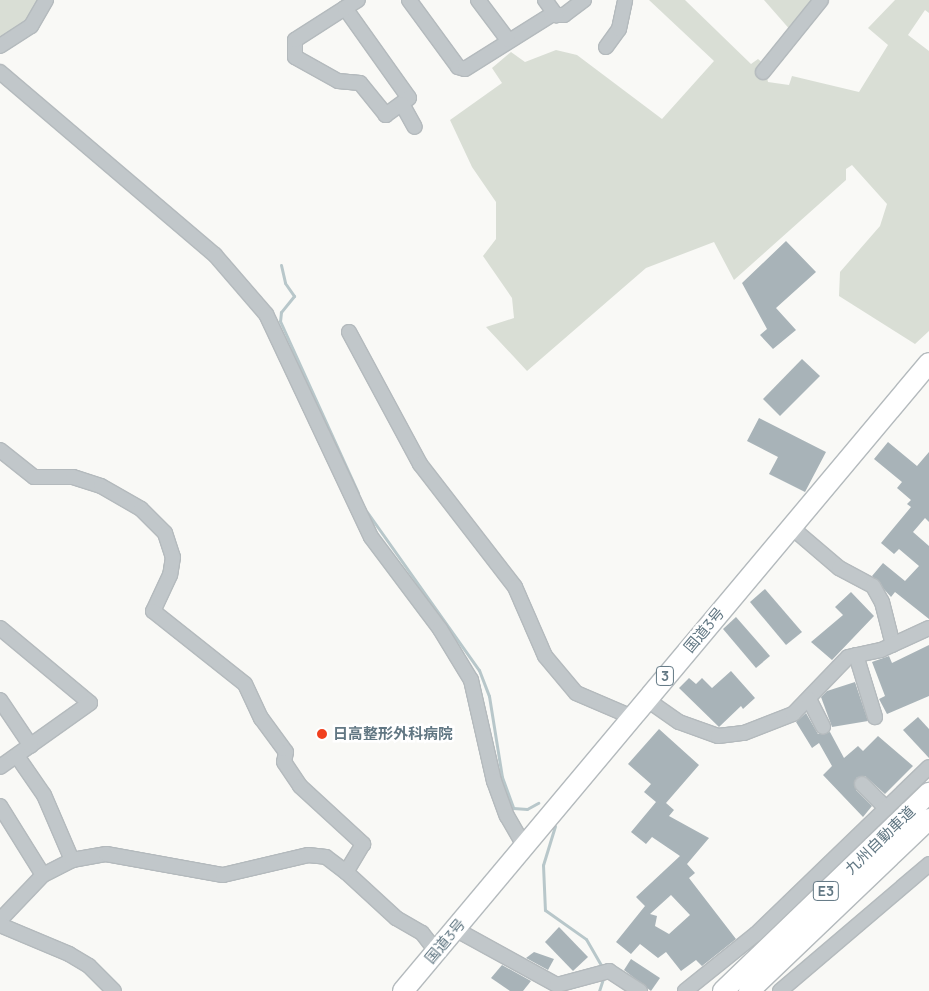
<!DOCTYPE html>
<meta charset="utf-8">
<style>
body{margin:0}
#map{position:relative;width:929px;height:991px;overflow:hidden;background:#f9f9f6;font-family:Manrope,"Noto Sans JP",sans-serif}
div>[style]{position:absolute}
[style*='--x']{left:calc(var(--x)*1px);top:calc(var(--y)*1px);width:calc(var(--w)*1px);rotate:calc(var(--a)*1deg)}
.green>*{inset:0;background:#d9ded5}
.stream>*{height:3px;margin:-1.5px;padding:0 1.5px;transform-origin:1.5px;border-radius:1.5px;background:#b8c7ca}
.building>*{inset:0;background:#a8b3b8}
.roads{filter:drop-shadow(1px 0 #b4babd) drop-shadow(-1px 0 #b4babd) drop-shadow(0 1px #b4babd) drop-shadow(0 -1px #b4babd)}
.minor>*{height:14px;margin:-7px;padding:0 7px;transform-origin:7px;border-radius:7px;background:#c1c7ca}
.highway>*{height:20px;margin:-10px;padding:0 10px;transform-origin:10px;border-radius:10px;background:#fff}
.dots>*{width:14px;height:14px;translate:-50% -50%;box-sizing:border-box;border:2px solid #fff;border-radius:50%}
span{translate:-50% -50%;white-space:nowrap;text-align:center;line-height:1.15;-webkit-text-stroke:5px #fff;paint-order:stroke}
.shield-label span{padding:1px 4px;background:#fff;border:1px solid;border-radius:4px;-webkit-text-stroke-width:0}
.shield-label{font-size:14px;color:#617783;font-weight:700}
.street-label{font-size:15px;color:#617783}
.poi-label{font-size:15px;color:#617783;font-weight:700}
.left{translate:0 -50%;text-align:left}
</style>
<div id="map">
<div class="green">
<div style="clip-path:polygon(0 0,40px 0,26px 24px,0 39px)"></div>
<div style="clip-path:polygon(649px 0,685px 0,751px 64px,758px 59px,764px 64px,768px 82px,789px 85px,792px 76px,859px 92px,888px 45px,868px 28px,895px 0,929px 0,929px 13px,925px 10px,908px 35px,929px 51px,929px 331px,915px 344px,839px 296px,840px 272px,880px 226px,887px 204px,852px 165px,846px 169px,846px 180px,734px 280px,714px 242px,646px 268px,527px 371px,486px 327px,514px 318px,512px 298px,483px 256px,496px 239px,496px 202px,472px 167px,450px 120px,502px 83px,492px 68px,511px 52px,525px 62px,556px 50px,577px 55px,662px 119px,714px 61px)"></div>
<div style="clip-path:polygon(764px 0,817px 0,792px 32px)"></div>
</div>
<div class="stream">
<div style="--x:281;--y:265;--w:18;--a:77"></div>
<div style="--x:285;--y:283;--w:16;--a:55"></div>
<div style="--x:294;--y:296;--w:21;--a:129"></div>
<div style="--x:281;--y:312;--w:9;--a:96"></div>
<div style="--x:280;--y:321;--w:189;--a:65.6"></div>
<div style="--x:367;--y:512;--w:194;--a:54.7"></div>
<div style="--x:479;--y:670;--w:28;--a:69"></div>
<div style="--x:489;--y:696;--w:82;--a:80.9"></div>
<div style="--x:502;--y:777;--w:33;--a:70"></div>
<div style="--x:513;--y:808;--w:14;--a:4"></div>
<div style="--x:527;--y:809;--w:13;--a:-29"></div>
<div style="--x:555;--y:826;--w:41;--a:107.1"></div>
<div style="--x:543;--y:865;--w:45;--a:87.5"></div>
<div style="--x:545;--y:910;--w:50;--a:35.3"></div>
<div style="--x:586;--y:939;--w:34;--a:60"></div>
<div style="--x:599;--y:991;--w:16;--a:-72"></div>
</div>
<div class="building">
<div style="clip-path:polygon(786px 241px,816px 272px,776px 308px,796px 330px,773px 349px,760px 335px,767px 329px,742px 283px)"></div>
<div style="clip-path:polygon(802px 359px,820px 376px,780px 416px,763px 399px)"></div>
<div style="clip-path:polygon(759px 418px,826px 452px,805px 492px,769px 474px,778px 457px,747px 441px)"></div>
<div style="clip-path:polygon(888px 442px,917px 466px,929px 452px,929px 522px,925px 518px,913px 532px,929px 546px,929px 619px,895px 592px,891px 597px,872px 576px,883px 563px,905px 581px,919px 566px,899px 549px,894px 554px,881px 543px,911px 507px,907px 504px,911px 500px,897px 488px,902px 482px,874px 459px)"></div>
<div style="clip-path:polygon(765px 589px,802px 632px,786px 645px,750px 602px)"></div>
<div style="clip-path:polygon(851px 592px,874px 616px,832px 660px,811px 642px,843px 615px,835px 607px)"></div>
<div style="clip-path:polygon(736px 617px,770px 656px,756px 668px,723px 629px)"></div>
<div style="clip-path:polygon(929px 645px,929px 696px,887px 714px,879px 699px,885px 696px,872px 662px,889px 656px,892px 663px)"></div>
<div style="clip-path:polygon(731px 671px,755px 698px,743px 709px,741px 706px,719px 727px,679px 688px,689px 678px,696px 684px,702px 678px,712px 688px)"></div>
<div style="clip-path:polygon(855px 682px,868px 721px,832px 727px,821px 697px,827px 691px)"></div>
<div style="clip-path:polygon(806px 713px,818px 734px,830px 732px,844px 758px,858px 746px,863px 751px,878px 736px,913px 766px,885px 794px,865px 776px,856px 778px,856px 790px,872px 806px,863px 817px,823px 775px,832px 766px,819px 743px,812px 748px,796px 722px)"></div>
<div style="clip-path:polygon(918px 717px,929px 729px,929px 758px,903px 730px)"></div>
<div style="clip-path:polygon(evenodd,659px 729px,699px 765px,666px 803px,674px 810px,669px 816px,709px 838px,687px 864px,695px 873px,689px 878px,736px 939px,702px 966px,696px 960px,681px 971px,666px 952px,658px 958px,640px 944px,631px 954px,616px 942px,645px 906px,636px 897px,680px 856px,652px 837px,646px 844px,631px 832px,656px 802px,644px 792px,651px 784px,628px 764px,659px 729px,671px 895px,690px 915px,669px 934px,655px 926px,657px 916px,650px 914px,671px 895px)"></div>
<div style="clip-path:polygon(559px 927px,588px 957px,573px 971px,545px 942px)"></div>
<div style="clip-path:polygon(534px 952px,554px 959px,548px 970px,526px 958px)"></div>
<div style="clip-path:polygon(631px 959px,660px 978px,651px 991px,624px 970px)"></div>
<div style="clip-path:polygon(502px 965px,531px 981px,523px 991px,510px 991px,491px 978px)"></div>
</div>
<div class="roads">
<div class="minor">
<div style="--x:409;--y:0;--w:83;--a:53.8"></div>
<div style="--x:458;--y:67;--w:7;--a:16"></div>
<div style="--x:465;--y:69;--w:102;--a:-32.1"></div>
<div style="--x:551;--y:15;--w:13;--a:0"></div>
<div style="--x:564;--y:15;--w:25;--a:-37"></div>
<div style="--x:478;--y:0;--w:50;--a:53.1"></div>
<div style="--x:545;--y:0;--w:19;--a:54"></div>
<div style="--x:345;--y:8;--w:110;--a:54.6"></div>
<div style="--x:409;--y:98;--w:29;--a:144"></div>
<div style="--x:386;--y:115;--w:41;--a:-129.1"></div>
<div style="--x:360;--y:83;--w:22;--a:-175"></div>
<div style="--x:338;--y:81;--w:49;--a:-150.8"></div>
<div style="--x:295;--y:57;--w:17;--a:-90"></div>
<div style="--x:295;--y:40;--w:59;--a:-32.6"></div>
<div style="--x:345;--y:8;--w:15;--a:-32"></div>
<div style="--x:0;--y:46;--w:37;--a:-33"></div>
<div style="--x:31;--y:26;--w:30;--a:-60"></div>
<div style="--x:606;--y:47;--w:22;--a:-54"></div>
<div style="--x:619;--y:29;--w:30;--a:-78"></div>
<div style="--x:0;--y:72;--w:282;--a:40.4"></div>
<div style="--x:215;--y:255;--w:78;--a:49.2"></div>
<div style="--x:266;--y:314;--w:246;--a:64.8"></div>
<div style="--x:371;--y:537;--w:115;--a:53.1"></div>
<div style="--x:440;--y:629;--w:60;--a:58.7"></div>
<div style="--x:471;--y:680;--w:104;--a:77.2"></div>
<div style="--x:494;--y:781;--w:37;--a:70"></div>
<div style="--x:507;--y:816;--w:34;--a:60"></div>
<div style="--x:763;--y:72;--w:92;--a:-51.1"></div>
<div style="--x:402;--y:104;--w:26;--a:61"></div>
<div style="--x:349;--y:332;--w:150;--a:61.7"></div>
<div style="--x:420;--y:464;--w:155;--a:52.3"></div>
<div style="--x:515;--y:587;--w:75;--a:66.5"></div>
<div style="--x:545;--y:656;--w:48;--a:50"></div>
<div style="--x:576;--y:693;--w:61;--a:23.2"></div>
<div style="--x:0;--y:450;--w:43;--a:38.5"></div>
<div style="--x:34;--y:477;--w:39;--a:0"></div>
<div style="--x:73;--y:477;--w:29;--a:18"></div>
<div style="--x:101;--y:486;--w:46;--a:29.9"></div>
<div style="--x:141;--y:509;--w:34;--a:45"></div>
<div style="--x:165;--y:533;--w:25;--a:72"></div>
<div style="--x:173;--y:557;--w:18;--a:99"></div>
<div style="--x:170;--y:575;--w:40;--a:115"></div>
<div style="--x:153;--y:611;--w:117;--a:38.4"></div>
<div style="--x:245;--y:684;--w:38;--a:65"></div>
<div style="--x:261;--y:718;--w:42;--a:53.7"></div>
<div style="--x:286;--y:752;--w:10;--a:101"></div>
<div style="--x:284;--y:762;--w:29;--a:56"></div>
<div style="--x:300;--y:786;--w:86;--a:42.6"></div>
<div style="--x:363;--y:844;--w:33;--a:121"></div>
<div style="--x:346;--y:872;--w:68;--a:42.6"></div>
<div style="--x:396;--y:918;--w:30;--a:30"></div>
<div style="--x:422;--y:933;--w:23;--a:52"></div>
<div style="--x:791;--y:527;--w:63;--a:40.5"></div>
<div style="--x:839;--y:568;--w:38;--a:28"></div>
<div style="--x:873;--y:586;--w:18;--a:61"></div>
<div style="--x:882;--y:602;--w:44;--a:75.7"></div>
<div style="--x:0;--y:628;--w:117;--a:39.8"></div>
<div style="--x:90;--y:703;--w:110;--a:144.6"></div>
<div style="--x:856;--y:655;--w:65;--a:73"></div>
<div style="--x:646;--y:699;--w:40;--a:34.9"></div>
<div style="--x:679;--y:722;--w:41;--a:19.7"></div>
<div style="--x:718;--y:736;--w:26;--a:-7"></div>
<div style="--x:744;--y:733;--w:53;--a:-21.2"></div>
<div style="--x:793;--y:714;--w:79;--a:-46"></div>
<div style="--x:848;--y:657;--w:34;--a:-12"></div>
<div style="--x:881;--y:650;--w:53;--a:-24.6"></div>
<div style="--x:809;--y:699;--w:31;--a:63"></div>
<div style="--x:0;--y:700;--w:55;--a:56"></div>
<div style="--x:17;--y:756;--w:47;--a:55.3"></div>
<div style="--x:44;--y:795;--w:71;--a:66.7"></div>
<div style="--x:862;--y:784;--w:34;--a:45"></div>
<div style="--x:0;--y:806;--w:81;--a:58.1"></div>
<div style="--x:43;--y:875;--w:62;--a:133.7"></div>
<div style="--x:43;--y:875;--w:33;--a:-27"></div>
<div style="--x:72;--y:860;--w:35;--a:-10"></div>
<div style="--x:106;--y:854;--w:119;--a:10.2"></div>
<div style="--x:223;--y:875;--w:87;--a:-13.2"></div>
<div style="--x:308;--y:855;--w:18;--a:6"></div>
<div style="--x:326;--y:857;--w:25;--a:37"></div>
<div style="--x:0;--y:925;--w:75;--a:22.8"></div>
<div style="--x:69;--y:954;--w:23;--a:31"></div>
<div style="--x:89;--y:966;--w:35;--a:45"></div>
<div style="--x:455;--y:929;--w:116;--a:28.8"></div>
<div style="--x:557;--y:985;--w:54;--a:-15.1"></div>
<div style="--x:609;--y:971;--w:37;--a:33"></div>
<div style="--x:685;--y:991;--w:91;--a:-38.8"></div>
<div style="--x:756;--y:934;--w:240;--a:-44"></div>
<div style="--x:780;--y:991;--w:196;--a:-40.4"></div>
</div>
<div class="highway">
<div style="--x:403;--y:991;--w:819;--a:-50.05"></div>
<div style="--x:723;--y:991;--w:286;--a:-43.9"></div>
<div style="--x:749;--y:991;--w:249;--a:-43.7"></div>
</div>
</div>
<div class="dots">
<div style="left:322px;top:734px;background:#f1401e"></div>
</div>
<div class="shield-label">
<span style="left:665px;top:676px">3</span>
<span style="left:826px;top:891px">E3</span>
</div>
<div class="street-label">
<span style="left:704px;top:630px;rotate:-50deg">国道3号</span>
<span style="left:880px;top:840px;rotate:-44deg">九州自動車道</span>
<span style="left:445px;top:941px;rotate:-50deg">国道3号</span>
</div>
<div class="poi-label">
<span class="left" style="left:333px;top:734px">日高整形外科病院</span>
</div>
</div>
